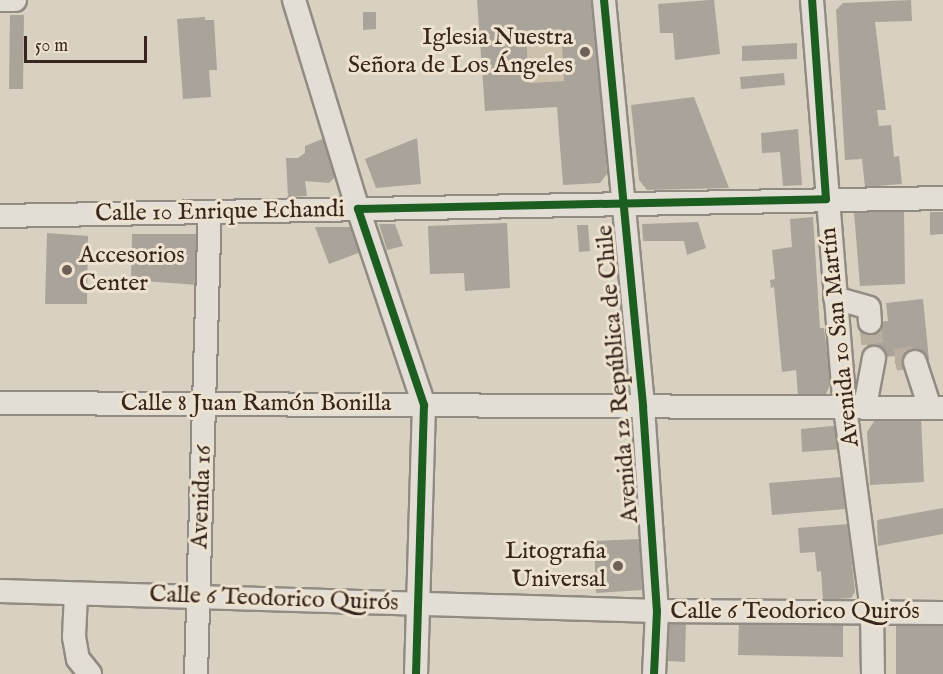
<!DOCTYPE html>
<meta charset="utf-8">
<style>
body{margin:0}
#map{position:relative;width:943px;height:674px;overflow:hidden;background:#d8d0c0;font-family:"IM FELL English",serif}
div>[style]{position:absolute}
[style*='--x']{left:calc(var(--x)*1px);top:calc(var(--y)*1px);width:calc(var(--w)*1px);rotate:calc(var(--a)*1deg)}
.green>*{inset:0;background:#cec1ac}
.building>*{inset:0;background:#aaa399}
.minor-tunnel>*{height:22px;margin-top:-11px;transform-origin:0;background:repeating-linear-gradient(90deg,#b8aea0 0 22px,transparent 0 33px)}
.roads{filter:drop-shadow(2px 0 #928b81) drop-shadow(-2px 0 #928b81) drop-shadow(0 2px #928b81) drop-shadow(0 -2px #928b81)}
.minor>*{height:22px;margin:-11px;padding:0 11px;transform-origin:11px;border-radius:11px;background:#e2ded5}
.cycleway>*{height:8px;margin:-4px;padding:0 4px;transform-origin:4px;border-radius:4px;background:#1b5e20}
.dots>*{width:16px;height:16px;translate:-50% -50%;box-sizing:border-box;border:3px solid #ede2d0;border-radius:50%}
span{translate:-50% -50%;white-space:nowrap;text-align:center;line-height:1.15;-webkit-text-stroke:6px #ede2d0;paint-order:stroke}
.poi-label{font-size:24px;color:#38251e}
.right{translate:-100% -50%;text-align:right}
.left{translate:0 -50%;text-align:left}
.street-label{font-size:24px;color:#38251e}
.scale{position:absolute;left:24px;top:36px;width:123px;height:27px;box-sizing:border-box;border:3px solid #38251e;border-top:0;padding-left:8px;font-size:18px;line-height:21px;white-space:nowrap;color:#38251e;-webkit-text-stroke:4px #ede2d0;paint-order:stroke}
</style>
<div id="map">
<div class="green">
<div style="clip-path:polygon(561px 29px,564px 81px,529px 83px,526px 31px)"></div>
</div>
<div class="building">
<div style="clip-path:polygon(evenodd,477px 0,596px 0,607px 174px,600px 183px,563px 185px,557px 107px,485px 111px,477px 0,561px 29px,564px 81px,529px 83px,526px 31px,561px 29px)"></div>
<div style="clip-path:polygon(710px 0,714px 0,720px 54px,675px 60px,673px 33px,660px 33px,658px 4px)"></div>
<div style="clip-path:polygon(911px 0,912px 21px,875px 22px,886px 110px,877px 110px,879px 126px,891px 125px,894px 157px,899px 156px,902px 184px,865px 187px,862px 159px,845px 160px,836px 10px,843px 3px)"></div>
<div style="clip-path:polygon(363px 12px,376px 12px,376px 29px,363px 30px)"></div>
<div style="clip-path:polygon(10px 15px,24px 15px,23px 89px,9px 89px)"></div>
<div style="clip-path:polygon(205px 17px,205px 20px,214px 20px,217px 70px,209px 70px,211px 97px,183px 99px,177px 19px)"></div>
<div style="clip-path:polygon(797px 43px,797px 59px,742px 61px,742px 46px)"></div>
<div style="clip-path:polygon(784px 73px,785px 85px,741px 89px,740px 77px)"></div>
<div style="clip-path:polygon(694px 97px,729px 188px,647px 190px,639px 180px,631px 105px)"></div>
<div style="clip-path:polygon(798px 129px,802px 185px,783px 186px,780px 152px,762px 153px,761px 133px)"></div>
<div style="clip-path:polygon(325px 138px,336px 176px,329px 183px,305px 181px,307px 196px,288px 197px,286px 158px,298px 158px,305px 153px,305px 146px)"></div>
<div style="clip-path:polygon(417px 138px,421px 184px,376px 188px,365px 159px)"></div>
<div style="clip-path:polygon(904px 208px,905px 284px,860px 286px,854px 212px)"></div>
<div style="clip-path:polygon(930px 212px,943px 212px,943px 234px,930px 235px)"></div>
<div style="clip-path:polygon(813px 217px,820px 328px,824px 328px,831px 383px,826px 394px,798px 395px,796px 370px,782px 372px,774px 287px,771px 288px,770px 280px,775px 279px,772px 250px,792px 247px,790px 219px)"></div>
<div style="clip-path:polygon(698px 222px,706px 248px,687px 255px,684px 241px,643px 241px,642px 224px)"></div>
<div style="clip-path:polygon(507px 223px,510px 288px,465px 291px,464px 273px,430px 274px,428px 226px)"></div>
<div style="clip-path:polygon(379px 224px,395px 224px,403px 246px,387px 250px)"></div>
<div style="clip-path:polygon(577px 225px,588px 225px,590px 251px,579px 252px)"></div>
<div style="clip-path:polygon(315px 227px,351px 227px,361px 252px,329px 264px)"></div>
<div style="clip-path:polygon(47px 233px,88px 236px,87px 304px,45px 304px)"></div>
<div style="clip-path:polygon(132px 234px,198px 234px,198px 285px,131px 280px)"></div>
<div style="clip-path:polygon(923px 299px,929px 360px,895px 364px,895px 356px,868px 358px,865px 323px,888px 321px,886px 303px)"></div>
<div style="clip-path:polygon(921px 418px,924px 482px,870px 485px,867px 432px,875px 420px)"></div>
<div style="clip-path:polygon(842px 425px,843px 449px,802px 452px,801px 429px)"></div>
<div style="clip-path:polygon(842px 477px,845px 509px,772px 515px,769px 483px)"></div>
<div style="clip-path:polygon(943px 508px,943px 534px,878px 546px,877px 520px)"></div>
<div style="clip-path:polygon(848px 524px,855px 592px,851px 598px,823px 600px,821px 571px,817px 572px,815px 552px,800px 553px,798px 528px)"></div>
<div style="clip-path:polygon(640px 539px,642px 590px,596px 593px,594px 541px)"></div>
<div style="clip-path:polygon(669px 618px,686px 619px,685px 662px,668px 661px)"></div>
<div style="clip-path:polygon(739px 618px,843px 619px,843px 657px,738px 655px)"></div>
<div style="clip-path:polygon(896px 626px,943px 626px,943px 674px,896px 674px)"></div>
</div>
<div class="minor-tunnel">
<div style="--x:870;--y:322;--w:36;--a:84"></div>
<div style="--x:895;--y:360;--w:19;--a:-9"></div>
<div style="--x:914;--y:357;--w:5;--a:79"></div>
</div>
<div class="roads">
<div class="minor">
<div style="--x:0;--y:0;--w:15;--a:0"></div>
<div style="--x:294;--y:0;--w:219;--a:73"></div>
<div style="--x:358;--y:209;--w:207;--a:71.4"></div>
<div style="--x:424;--y:405;--w:269;--a:91.7"></div>
<div style="--x:604;--y:0;--w:409;--a:84.5"></div>
<div style="--x:643;--y:407;--w:204;--a:86.1"></div>
<div style="--x:657;--y:611;--w:63;--a:92.7"></div>
<div style="--x:812;--y:0;--w:409;--a:85.4"></div>
<div style="--x:845;--y:408;--w:205;--a:82.4"></div>
<div style="--x:872;--y:611;--w:63;--a:89.1"></div>
<div style="--x:0;--y:216;--w:943;--a:-1.09"></div>
<div style="--x:835;--y:298;--w:35;--a:16"></div>
<div style="--x:869;--y:308;--w:14;--a:86"></div>
<div style="--x:915;--y:362;--w:48;--a:71.9"></div>
<div style="--x:0;--y:403;--w:943;--a:0.3"></div>
<div style="--x:865;--y:406;--w:49;--a:-79.4"></div>
<div style="--x:0;--y:591;--w:657;--a:1.74"></div>
<div style="--x:657;--y:611;--w:286;--a:0.4"></div>
<div style="--x:76;--y:594;--w:43;--a:92.7"></div>
<div style="--x:74;--y:637;--w:22;--a:80"></div>
<div style="--x:78;--y:659;--w:19;--a:51"></div>
<div style="--x:196;--y:674;--w:462;--a:-88.3"></div>
</div>
</div>
<div class="cycleway">
<div style="--x:604;--y:0;--w:409;--a:84.5"></div>
<div style="--x:643;--y:407;--w:204;--a:86.1"></div>
<div style="--x:657;--y:611;--w:63;--a:92.7"></div>
<div style="--x:416;--y:674;--w:269;--a:-88.3"></div>
<div style="--x:424;--y:405;--w:207;--a:-108.6"></div>
<div style="--x:358;--y:209;--w:468;--a:-1.2"></div>
<div style="--x:826;--y:199;--w:199;--a:-94"></div>
</div>
<div class="dots">
<div style="left:585px;top:52px;background:#706157"></div>
<div style="left:67px;top:270px;background:#706157"></div>
<div style="left:618px;top:566px;background:#706157"></div>
</div>
<div class="poi-label">
<span class="right" style="left:573px;top:52px">Iglesia Nuestra<br>Señora de Los Ángeles</span>
<span class="left" style="left:79px;top:270px">Accesorios<br>Center</span>
<span class="right" style="left:606px;top:566px">Litografia<br>Universal</span>
</div>
<div class="street-label">
<span style="left:220px;top:212px;rotate:-1deg">Calle 10 Enrique Echandi</span>
<span style="left:840px;top:337px;rotate:-96deg">Avenida 10 San Martín</span>
<span style="left:618px;top:374px;rotate:-95deg">Avenida 12 República de Chile</span>
<span style="left:256px;top:404px">Calle 8 Juan Ramón Bonilla</span>
<span style="left:202px;top:497px;rotate:-88deg">Avenida 16</span>
<span style="left:274px;top:599px;rotate:2deg">Calle 6 Teodorico Quirós</span>
<span style="left:795px;top:612px">Calle 6 Teodorico Quirós</span>
</div>
<div class="scale">50 m</div>
</div>
